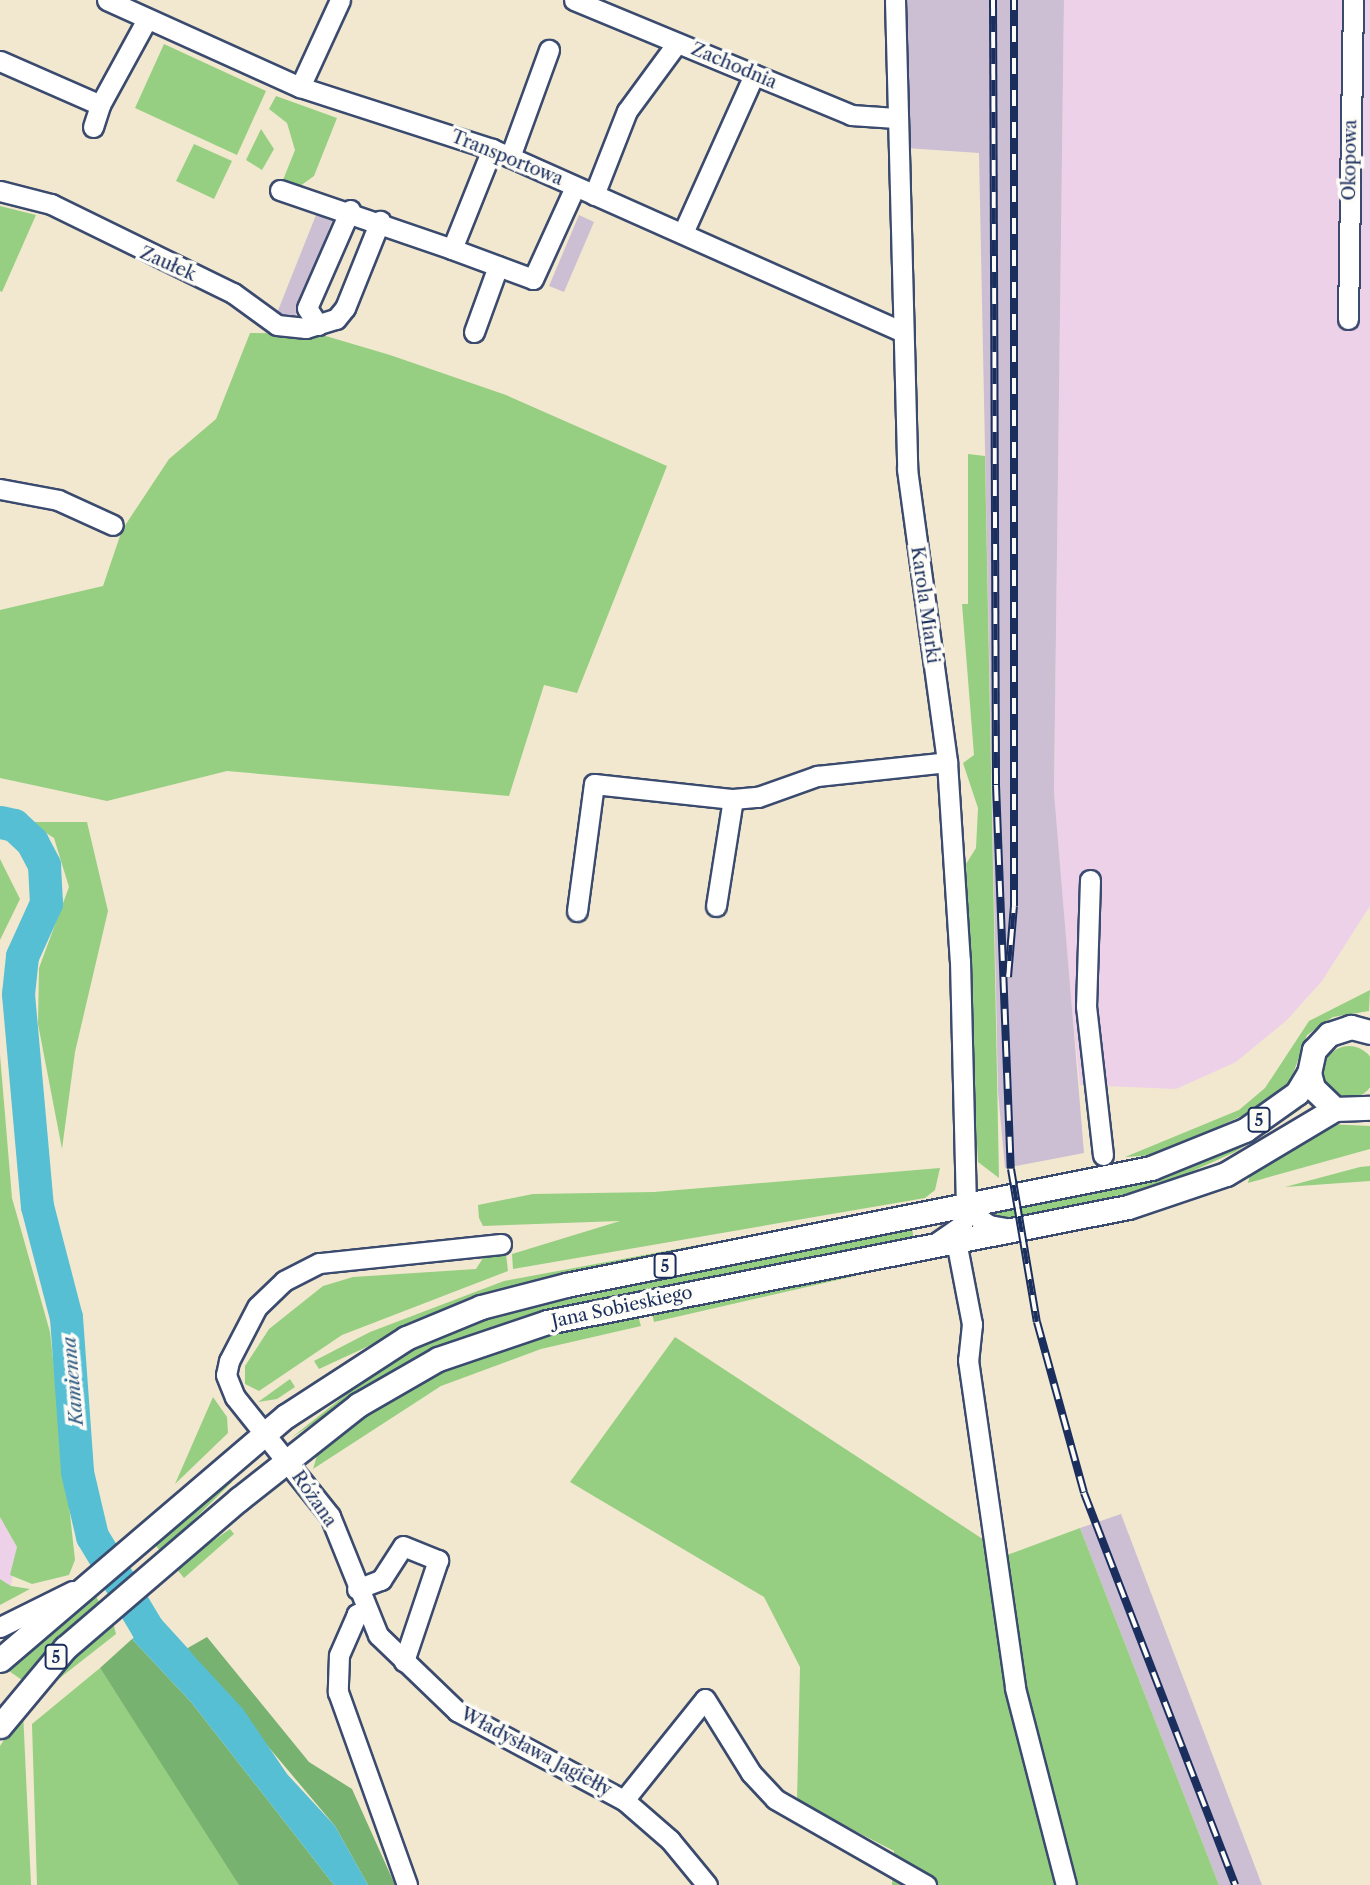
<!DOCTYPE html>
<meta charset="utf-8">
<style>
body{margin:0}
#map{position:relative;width:1370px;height:1885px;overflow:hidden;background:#f2e8cf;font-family:"Libre Caslon Text",serif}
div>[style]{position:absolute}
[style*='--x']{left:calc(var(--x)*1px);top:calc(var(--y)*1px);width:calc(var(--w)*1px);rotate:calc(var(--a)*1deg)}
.built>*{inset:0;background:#edd1e9}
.industrial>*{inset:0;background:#ccbfd4}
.green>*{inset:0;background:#96cf82}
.round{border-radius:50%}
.forest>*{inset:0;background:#78b270}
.water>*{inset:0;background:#56bfd3}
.river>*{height:33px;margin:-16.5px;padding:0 16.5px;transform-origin:16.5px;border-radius:16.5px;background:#56bfd3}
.roads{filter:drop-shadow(2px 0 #3b4b6f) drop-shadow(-2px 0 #3b4b6f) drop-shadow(0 2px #3b4b6f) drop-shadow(0 -2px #3b4b6f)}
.minor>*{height:19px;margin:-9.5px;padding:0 9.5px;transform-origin:9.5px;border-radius:9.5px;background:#fff}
.major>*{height:23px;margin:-11.5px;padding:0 11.5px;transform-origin:11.5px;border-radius:11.5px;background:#fff}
.rail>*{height:8px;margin-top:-4px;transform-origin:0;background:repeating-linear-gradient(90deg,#fdfcf7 0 16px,#1b2f5e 0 32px);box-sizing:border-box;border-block:2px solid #1b2f5e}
span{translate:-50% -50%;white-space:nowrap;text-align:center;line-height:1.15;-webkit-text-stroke:7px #fdfcf7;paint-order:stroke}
.shield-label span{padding:2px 5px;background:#fdfcf7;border:2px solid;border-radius:5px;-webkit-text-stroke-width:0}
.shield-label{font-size:16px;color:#1b2f5e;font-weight:700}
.street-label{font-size:18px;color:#1b2f5e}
.water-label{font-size:19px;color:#2d5a81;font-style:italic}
</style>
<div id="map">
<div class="built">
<div style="clip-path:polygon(1064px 0,1370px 0,1370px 906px,1322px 981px,1287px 1020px,1236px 1062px,1176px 1089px,1080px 1085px,1073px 1021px,1054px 792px)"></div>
<div style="clip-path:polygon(0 1517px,17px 1547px,11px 1586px,0 1579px)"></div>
</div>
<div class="industrial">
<div style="clip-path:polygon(905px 0,1064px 0,1054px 792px,1084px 1153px,1005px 1168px,998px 1092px,979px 153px,906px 148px)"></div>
<div style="clip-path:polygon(316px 215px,332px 221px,294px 319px,277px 313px)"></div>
<div style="clip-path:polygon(579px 215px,594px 222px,564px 292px,549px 286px)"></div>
<div style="clip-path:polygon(1121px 1514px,1262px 1885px,1219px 1885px,1080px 1528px)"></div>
</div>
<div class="green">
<div style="clip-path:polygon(164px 44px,266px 91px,237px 155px,135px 108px)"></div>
<div style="clip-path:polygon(276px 96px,337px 118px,314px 176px,296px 189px,283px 180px,295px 150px,287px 123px,269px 109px)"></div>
<div style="clip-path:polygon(261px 129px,274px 149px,262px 170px,246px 160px)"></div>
<div style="clip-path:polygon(194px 144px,232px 161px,214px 199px,176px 181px)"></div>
<div style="clip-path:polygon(0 206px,36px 215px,2px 292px,0 291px)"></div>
<div style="clip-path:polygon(250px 333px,319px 334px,390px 355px,506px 395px,667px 466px,577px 693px,544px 685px,509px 796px,227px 771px,107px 801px,0 778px,0 610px,103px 586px,122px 530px,169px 459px,216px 419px)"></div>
<div style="clip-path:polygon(968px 454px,985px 456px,999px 1178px,978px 1162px,975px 1104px,966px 864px,976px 848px,978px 808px,963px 763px,974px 755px,962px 604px,968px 604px)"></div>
<div style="clip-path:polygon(29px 822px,87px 822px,108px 911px,75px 1052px,62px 1149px,38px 1024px,39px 968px,69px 887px,54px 838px)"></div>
<div style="clip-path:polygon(0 859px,20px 899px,0 940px)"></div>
<div style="clip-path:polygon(1370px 990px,1369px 1011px,1333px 1017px,1307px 1035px,1289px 1085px,1270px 1103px,1156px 1155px,1125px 1157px,1239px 1110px,1265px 1088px,1309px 1021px)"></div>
<div class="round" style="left:1323px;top:1046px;width:52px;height:52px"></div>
<div style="clip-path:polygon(0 1055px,12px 1198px,50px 1332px,75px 1560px,69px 1575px,32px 1584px,10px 1575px,17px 1547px,0 1517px)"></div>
<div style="clip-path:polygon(1298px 1102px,1301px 1109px,1235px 1152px,1157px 1187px,1000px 1221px,989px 1214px,1154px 1178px)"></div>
<div style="clip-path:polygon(1327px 1124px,1370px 1126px,1370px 1149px,1248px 1183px,1251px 1170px)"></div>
<div style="clip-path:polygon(1370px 1166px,1370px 1181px,1285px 1187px,1360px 1167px)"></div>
<div style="clip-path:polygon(940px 1168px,935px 1190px,925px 1198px,513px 1269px,512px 1254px,620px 1221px,483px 1226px,479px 1218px,478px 1205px,533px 1194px,654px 1192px)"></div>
<div style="clip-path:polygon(1232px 1179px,1234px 1186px,1151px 1210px)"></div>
<div style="clip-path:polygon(849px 1217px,453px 1307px,319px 1369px,314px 1361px,370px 1332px,504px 1281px)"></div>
<div style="clip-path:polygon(912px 1228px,914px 1240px,510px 1321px,394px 1371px,291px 1438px,391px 1359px,484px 1317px)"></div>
<div style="clip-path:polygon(506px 1254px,508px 1271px,342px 1335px,259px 1391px,245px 1384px,245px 1366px,269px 1329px,323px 1286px,353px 1277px,476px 1269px,483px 1258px)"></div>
<div style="clip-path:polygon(860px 1271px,855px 1276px,654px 1322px,652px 1313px)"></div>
<div style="clip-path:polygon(638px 1316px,641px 1326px,541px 1349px,441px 1386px,313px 1469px,319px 1449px,364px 1414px,443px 1368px,551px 1331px)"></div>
<div style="clip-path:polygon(675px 1337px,1007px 1555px,1080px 1528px,1219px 1885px,892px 1885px,894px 1851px,797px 1801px,800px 1667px,764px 1597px,570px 1482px)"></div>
<div style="clip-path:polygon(290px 1379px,295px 1387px,277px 1399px,258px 1402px)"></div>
<div style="clip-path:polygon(213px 1397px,227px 1417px,228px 1433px,175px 1484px)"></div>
<div style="clip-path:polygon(228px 1477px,232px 1482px,161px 1552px,152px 1541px)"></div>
<div style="clip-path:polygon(230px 1529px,234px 1534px,184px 1578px,175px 1567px)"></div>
<div style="clip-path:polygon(0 1579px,11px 1586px,30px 1589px,0 1605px)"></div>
<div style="clip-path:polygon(94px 1592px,99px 1602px,22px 1680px,6px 1669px)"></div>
<div style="clip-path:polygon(113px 1622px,116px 1634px,42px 1692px,72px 1655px)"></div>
<div style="clip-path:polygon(100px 1668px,234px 1874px,239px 1885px,37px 1885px,32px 1724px)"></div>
<div style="clip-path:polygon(23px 1711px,31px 1885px,0 1885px,0 1746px)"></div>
</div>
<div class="forest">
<div style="clip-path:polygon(207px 1637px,309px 1762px,352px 1789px,395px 1885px,368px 1885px,335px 1826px,186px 1649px)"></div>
<div style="clip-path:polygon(132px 1639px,191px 1702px,334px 1885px,239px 1885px,100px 1668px)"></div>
</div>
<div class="water">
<div style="clip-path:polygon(159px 1618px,243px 1709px,287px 1774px,335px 1826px,368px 1885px,334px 1885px,191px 1702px,132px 1639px)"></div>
</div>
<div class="river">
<div style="--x:0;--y:822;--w:14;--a:12"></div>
<div style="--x:14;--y:825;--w:25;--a:43"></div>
<div style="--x:32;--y:842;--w:26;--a:62"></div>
<div style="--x:44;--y:865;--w:38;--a:87"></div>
<div style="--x:46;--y:903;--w:58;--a:114.4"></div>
<div style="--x:22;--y:956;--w:38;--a:96"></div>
<div style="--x:18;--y:994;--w:213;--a:84.9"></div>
<div style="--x:37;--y:1206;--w:115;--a:75.4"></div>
<div style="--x:66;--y:1317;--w:155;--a:85.9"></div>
<div style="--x:77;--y:1472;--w:66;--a:76.8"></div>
<div style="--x:92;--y:1536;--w:107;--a:59.1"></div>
<div style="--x:147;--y:1628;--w:45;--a:47.7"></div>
</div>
<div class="roads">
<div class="minor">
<div style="--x:107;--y:0;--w:212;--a:24.3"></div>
<div style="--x:300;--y:87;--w:202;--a:17.9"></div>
<div style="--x:492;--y:149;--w:448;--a:24"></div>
<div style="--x:574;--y:0;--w:300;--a:22.5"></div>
<div style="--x:851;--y:115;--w:45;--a:3.8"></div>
<div style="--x:895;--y:0;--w:469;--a:88.5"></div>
<div style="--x:907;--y:469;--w:296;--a:82.2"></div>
<div style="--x:947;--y:762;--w:199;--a:86.3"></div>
<div style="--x:960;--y:961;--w:248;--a:88.6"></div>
<div style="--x:966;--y:1209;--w:16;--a:104"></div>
<div style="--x:962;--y:1225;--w:29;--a:145"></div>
<div style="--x:0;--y:61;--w:109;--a:23.7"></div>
<div style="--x:100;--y:105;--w:98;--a:-61.3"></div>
<div style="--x:300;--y:87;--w:96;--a:-65.3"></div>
<div style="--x:93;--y:127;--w:23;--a:-72"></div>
<div style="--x:510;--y:157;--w:114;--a:-70"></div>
<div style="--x:280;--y:190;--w:182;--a:18.9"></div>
<div style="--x:452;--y:249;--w:108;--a:-68.2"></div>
<div style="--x:0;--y:191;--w:53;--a:14.3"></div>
<div style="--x:51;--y:204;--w:203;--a:26.1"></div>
<div style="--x:233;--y:293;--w:54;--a:36"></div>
<div style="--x:277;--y:325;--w:29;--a:6"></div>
<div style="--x:306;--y:328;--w:31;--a:-17"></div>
<div style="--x:336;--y:319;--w:14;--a:-51"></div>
<div style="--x:345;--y:308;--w:94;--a:-68.1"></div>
<div style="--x:594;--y:195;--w:90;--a:-68.6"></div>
<div style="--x:627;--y:111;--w:84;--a:-53.7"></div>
<div style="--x:686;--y:226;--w:166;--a:-65.8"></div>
<div style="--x:452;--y:249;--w:86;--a:20.3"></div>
<div style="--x:533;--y:279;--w:101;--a:-65.5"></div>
<div style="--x:1348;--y:319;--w:319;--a:-89.1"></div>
<div style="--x:318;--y:325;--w:20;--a:-123"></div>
<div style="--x:307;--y:308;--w:107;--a:-66.3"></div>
<div style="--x:474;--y:332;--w:70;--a:-70"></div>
<div style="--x:0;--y:489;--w:59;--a:10.7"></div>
<div style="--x:58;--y:500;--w:60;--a:24.4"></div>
<div style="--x:1090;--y:880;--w:126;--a:91.8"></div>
<div style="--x:1086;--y:1006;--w:150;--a:83.5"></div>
<div style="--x:716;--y:906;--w:108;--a:-81"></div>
<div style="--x:577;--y:911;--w:128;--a:-82.4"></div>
<div style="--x:594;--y:784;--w:140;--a:6.2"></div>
<div style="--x:733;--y:799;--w:25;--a:-5"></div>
<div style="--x:758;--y:797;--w:63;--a:-19.6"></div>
<div style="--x:817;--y:776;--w:131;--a:-6.1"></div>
<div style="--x:966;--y:1209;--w:28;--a:35"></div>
<div style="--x:989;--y:1225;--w:23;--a:10"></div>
<div style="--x:956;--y:1241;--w:85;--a:79.1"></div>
<div style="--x:972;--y:1324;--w:36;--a:96"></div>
<div style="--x:968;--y:1360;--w:331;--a:81.8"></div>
<div style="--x:1015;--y:1688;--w:203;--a:75.5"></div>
<div style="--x:501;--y:1244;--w:183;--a:174"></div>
<div style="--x:319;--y:1263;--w:39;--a:153"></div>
<div style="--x:284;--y:1281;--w:37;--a:136"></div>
<div style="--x:257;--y:1307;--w:61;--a:117.4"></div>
<div style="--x:229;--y:1361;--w:14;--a:102"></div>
<div style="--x:226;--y:1375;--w:24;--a:68"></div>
<div style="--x:235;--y:1397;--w:152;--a:51.4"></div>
<div style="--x:330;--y:1516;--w:128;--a:68"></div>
<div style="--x:378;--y:1635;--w:110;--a:43.9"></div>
<div style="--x:457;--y:1711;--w:189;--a:28.1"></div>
<div style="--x:624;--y:1800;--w:129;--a:-51.3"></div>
<div style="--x:705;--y:1699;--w:87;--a:58.1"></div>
<div style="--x:751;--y:1773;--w:35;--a:47"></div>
<div style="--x:775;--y:1799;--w:174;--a:29.7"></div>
<div style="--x:357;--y:1589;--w:26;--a:-21"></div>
<div style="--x:381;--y:1580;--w:40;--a:-57.1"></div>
<div style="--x:403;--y:1546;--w:38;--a:22"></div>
<div style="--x:438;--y:1560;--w:107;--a:108.6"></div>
<div style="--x:365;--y:1611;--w:9;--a:159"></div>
<div style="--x:357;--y:1614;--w:45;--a:113.7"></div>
<div style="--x:339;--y:1655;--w:37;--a:92"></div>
<div style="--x:338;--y:1692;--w:205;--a:70.3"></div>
<div style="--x:0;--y:1627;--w:81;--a:-26.3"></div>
<div style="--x:624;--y:1800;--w:61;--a:41"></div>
<div style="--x:670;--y:1840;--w:58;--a:50.6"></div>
</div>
<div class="major">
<div style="--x:1370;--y:1032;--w:20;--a:-165"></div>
<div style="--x:1351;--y:1027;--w:23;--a:162"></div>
<div style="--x:1329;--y:1034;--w:22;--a:133"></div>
<div style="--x:1314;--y:1050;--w:24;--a:102"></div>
<div style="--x:1309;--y:1073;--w:16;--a:75"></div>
<div style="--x:1313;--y:1088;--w:30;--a:44"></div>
<div style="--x:1335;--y:1109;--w:35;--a:-2"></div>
<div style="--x:0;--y:1660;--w:376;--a:-40.5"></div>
<div style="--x:286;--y:1416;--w:143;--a:-33"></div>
<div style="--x:406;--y:1338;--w:81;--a:-22.5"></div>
<div style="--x:481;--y:1307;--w:88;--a:-14.5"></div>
<div style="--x:566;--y:1285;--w:597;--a:-11.31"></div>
<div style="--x:1151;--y:1168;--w:101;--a:-22"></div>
<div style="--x:1245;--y:1130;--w:64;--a:-35.4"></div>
<div style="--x:1297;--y:1093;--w:23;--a:-59"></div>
<div style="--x:0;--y:1726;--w:102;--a:-50.2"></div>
<div style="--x:65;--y:1648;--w:229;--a:-40.6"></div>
<div style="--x:239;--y:1499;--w:152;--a:-38.3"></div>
<div style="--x:358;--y:1405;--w:92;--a:-29.9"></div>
<div style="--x:438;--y:1359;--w:115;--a:-18.7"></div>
<div style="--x:547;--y:1322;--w:592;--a:-11.2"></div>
<div style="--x:1128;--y:1207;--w:103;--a:-18.6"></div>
<div style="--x:1226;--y:1174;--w:127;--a:-30.8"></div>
</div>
</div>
<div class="rail">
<div style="--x:993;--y:0;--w:785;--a:89.78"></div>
<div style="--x:996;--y:785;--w:384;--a:87.8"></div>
<div style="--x:1011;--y:1169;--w:155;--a:80.4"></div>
<div style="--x:1037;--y:1322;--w:177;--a:74.6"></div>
<div style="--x:1084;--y:1493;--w:420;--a:68.9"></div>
<div style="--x:1008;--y:977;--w:71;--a:-85.2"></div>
<div style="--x:1014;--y:906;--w:906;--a:-90"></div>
</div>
<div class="shield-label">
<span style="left:1259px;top:1120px">5</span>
<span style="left:665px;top:1266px">5</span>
<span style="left:56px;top:1657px">5</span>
</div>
<div class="street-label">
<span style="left:734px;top:66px;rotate:23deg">Zachodnia</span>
<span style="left:507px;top:158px;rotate:22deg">Transportowa</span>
<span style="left:1350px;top:160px;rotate:-89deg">Okopowa</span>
<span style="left:168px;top:264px;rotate:24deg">Zaułek</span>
<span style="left:925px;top:605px;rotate:82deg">Karola Miarki</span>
<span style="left:622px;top:1307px;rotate:-12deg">Jana Sobieskiego</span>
<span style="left:314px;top:1499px;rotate:55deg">Różana</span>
<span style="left:536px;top:1752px;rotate:28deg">Władysława Jagiełły</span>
</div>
<div class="water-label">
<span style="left:73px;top:1381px;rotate:-95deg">Kamienna</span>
</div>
</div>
